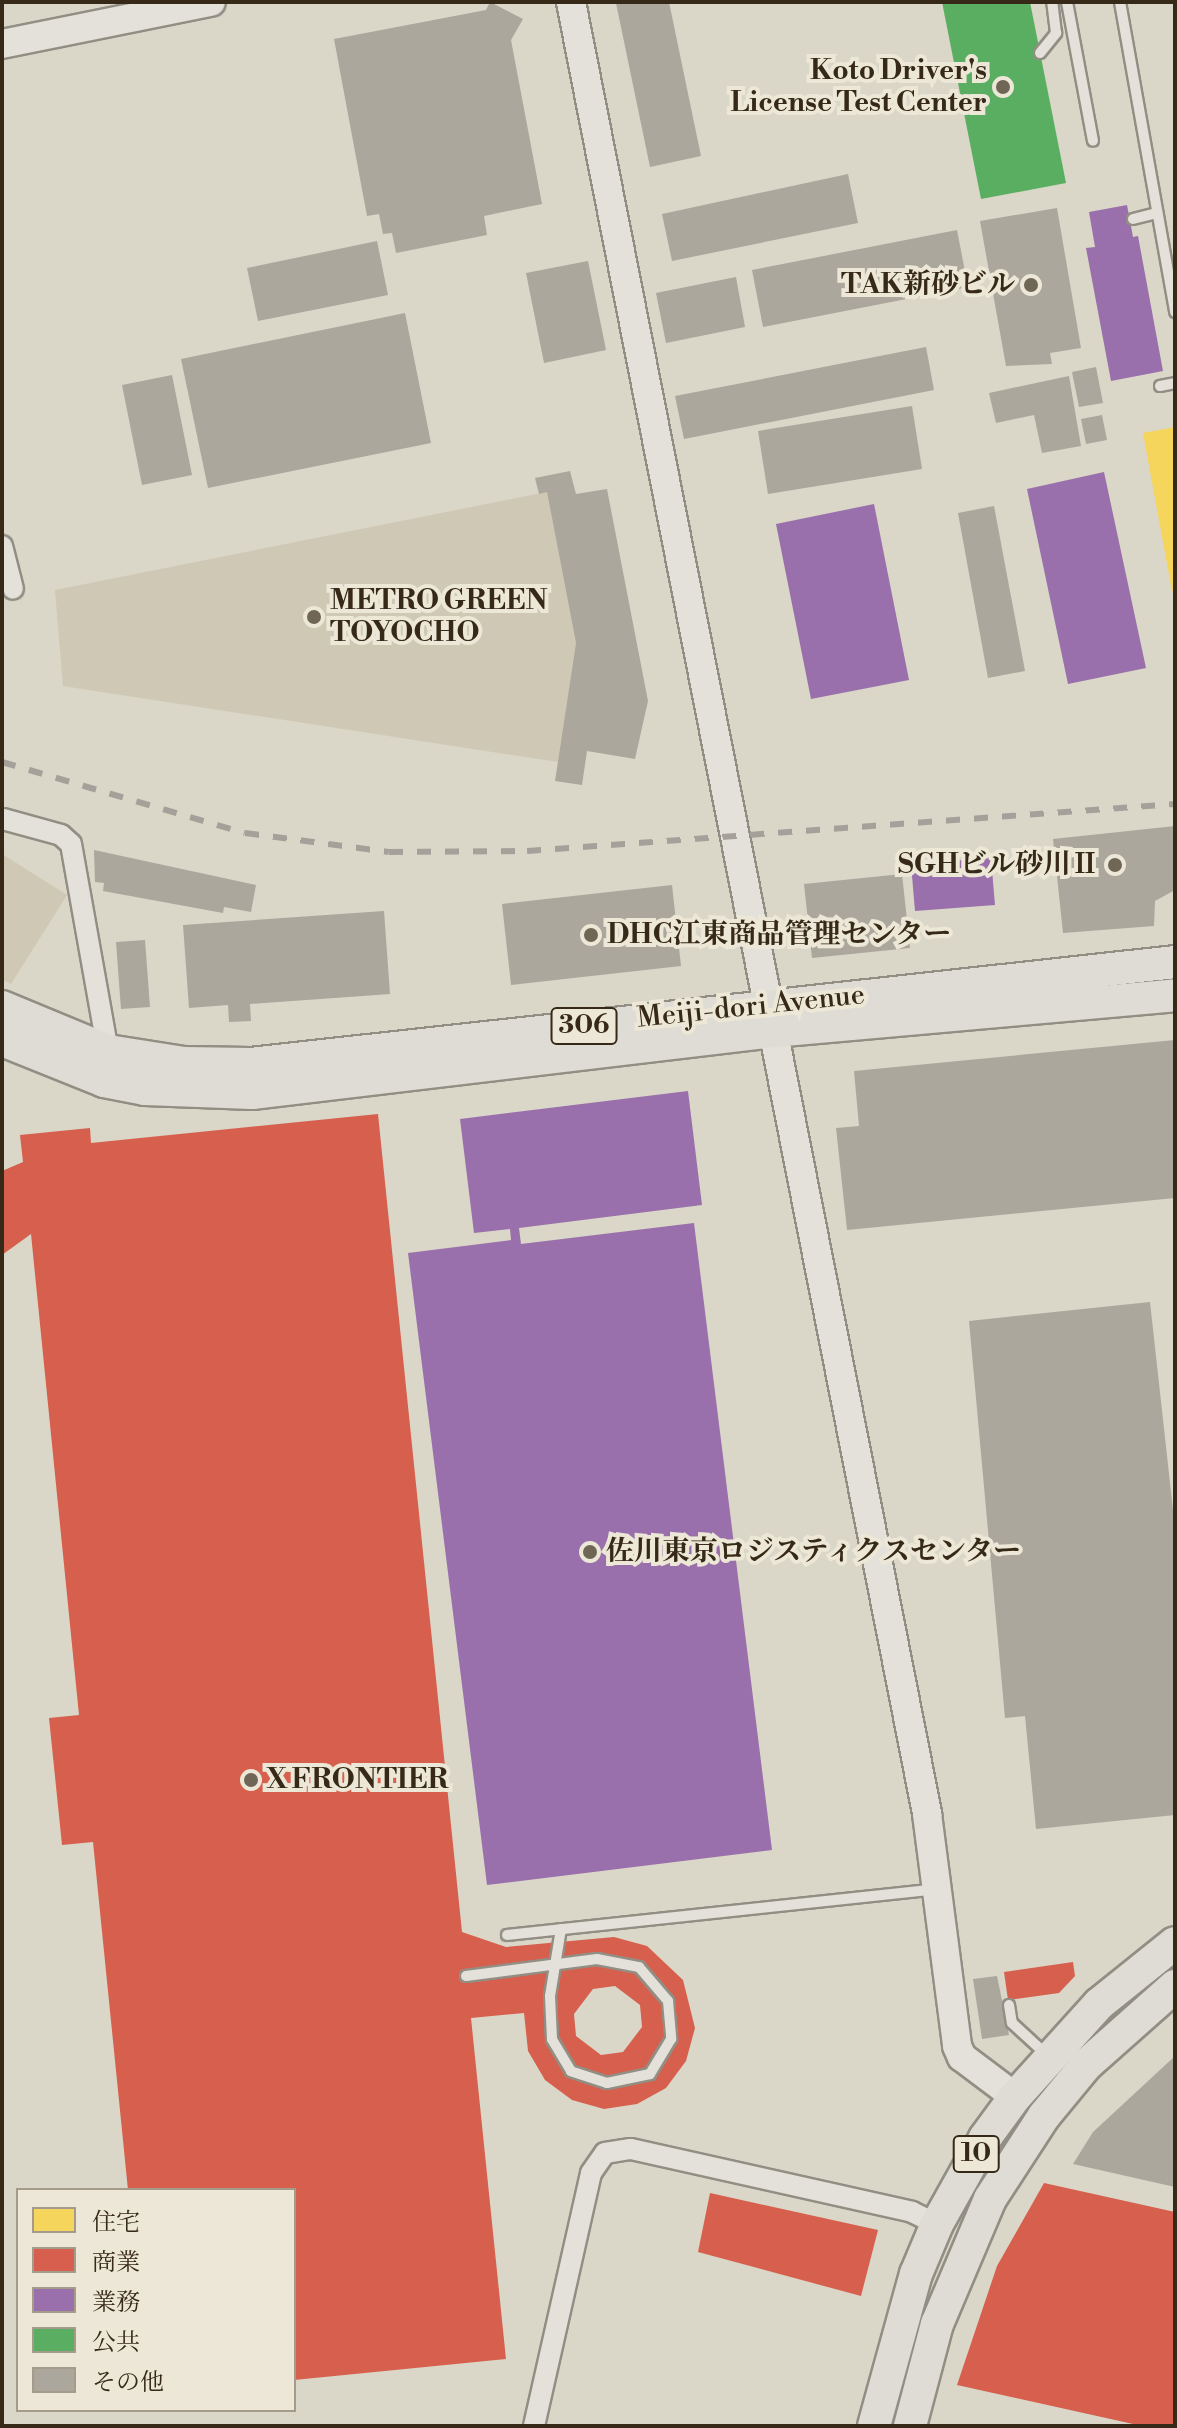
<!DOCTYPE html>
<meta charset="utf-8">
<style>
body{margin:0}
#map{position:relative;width:1177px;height:2428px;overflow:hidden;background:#dad6c8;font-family:"Libre Bodoni","Noto Serif JP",serif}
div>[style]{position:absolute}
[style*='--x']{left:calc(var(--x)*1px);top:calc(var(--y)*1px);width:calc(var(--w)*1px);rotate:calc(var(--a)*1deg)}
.green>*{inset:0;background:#cec8b4}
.homes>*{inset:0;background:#f6d55c}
.shops>*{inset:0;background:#d6604d}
.offices>*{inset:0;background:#9970ab}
.public>*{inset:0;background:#5aae61}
.building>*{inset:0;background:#aba79d}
.roads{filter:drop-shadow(2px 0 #928e84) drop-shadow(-2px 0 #928e84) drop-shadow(0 2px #928e84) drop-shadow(0 -2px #928e84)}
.lane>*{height:10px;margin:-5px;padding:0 5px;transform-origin:5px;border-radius:5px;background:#e3e1da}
.street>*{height:20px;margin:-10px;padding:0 10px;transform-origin:10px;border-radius:10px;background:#e3e1da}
.secondary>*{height:28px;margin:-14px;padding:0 14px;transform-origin:14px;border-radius:14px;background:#e3e1da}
.primary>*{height:32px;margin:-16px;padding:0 16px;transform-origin:16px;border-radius:16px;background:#dedcd4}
.rail>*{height:6px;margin-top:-3px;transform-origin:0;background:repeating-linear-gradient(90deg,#a5a19a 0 14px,transparent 0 28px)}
.dots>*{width:22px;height:22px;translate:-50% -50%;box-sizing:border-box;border:4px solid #ece7d6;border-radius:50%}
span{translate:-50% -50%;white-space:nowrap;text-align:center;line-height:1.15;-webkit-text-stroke:8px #ece7d6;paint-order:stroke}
.shield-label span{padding:2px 6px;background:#ece7d6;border:2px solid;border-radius:6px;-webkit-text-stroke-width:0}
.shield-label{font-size:26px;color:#372917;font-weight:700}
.poi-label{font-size:28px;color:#372917;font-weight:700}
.right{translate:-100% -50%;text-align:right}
.left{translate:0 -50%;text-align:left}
.street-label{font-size:28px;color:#372917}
.frame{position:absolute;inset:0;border:4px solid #372917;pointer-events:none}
.legend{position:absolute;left:16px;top:2188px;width:280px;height:224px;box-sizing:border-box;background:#ece7d6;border:2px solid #a49b8a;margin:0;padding:10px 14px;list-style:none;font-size:24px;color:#372917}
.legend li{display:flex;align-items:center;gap:16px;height:40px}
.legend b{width:40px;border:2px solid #a49b8a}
</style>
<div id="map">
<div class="green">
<div style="clip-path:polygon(547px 492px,576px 643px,558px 762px,63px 686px,55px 590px)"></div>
<div style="clip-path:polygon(2px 854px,67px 895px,11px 984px,2px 979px)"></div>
</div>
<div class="homes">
<div style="clip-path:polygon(1175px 427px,1175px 591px,1172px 591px,1143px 433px)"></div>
</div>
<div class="shops">
<div style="clip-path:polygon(evenodd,378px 1114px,462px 1932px,506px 1947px,614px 1937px,647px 1946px,683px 1980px,695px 2028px,686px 2061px,666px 2088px,637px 2104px,604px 2109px,572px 2100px,545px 2080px,528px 2051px,524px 2013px,471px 2018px,506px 2359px,294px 2380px,294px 2190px,128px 2190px,93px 1842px,62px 1845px,49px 1718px,79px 1715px,31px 1234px,2px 1255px,2px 1171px,23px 1162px,20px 1135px,90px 1128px,91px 1143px,378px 1114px,615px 1986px,640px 2005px,642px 2027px,623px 2052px,601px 2055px,576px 2036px,574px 2014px,593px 1989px,615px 1986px)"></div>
<div style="clip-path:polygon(1073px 1962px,1075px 1976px,1059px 1993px,1008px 2000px,1004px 1972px)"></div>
<div style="clip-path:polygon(1044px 2183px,1175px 2212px,1175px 2426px,1142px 2426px,957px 2385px,997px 2266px)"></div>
<div style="clip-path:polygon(710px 2193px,878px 2230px,861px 2296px,698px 2252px)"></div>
</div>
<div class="offices">
<div style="clip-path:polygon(1127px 205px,1133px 237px,1138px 236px,1163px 371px,1111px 381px,1086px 248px,1095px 247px,1089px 212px)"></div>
<div style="clip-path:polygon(1104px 472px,1146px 668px,1068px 684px,1027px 489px)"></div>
<div style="clip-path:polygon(874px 504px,909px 680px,811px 699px,776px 524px)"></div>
<div style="clip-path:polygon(991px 858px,995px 905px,915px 911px,911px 864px)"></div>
<div style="clip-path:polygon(688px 1091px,702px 1205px,519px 1228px,521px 1244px,694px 1223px,772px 1850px,487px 1885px,408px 1253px,511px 1240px,510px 1229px,474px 1233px,460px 1119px)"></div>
</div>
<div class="public">
<div style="clip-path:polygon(942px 2px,1030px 2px,1066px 183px,981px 199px)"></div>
</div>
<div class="building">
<div style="clip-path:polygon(490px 2px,523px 19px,511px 40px,542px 204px,484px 216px,487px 235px,396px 253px,392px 233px,383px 234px,379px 214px,367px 216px,334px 39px,486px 10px)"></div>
<div style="clip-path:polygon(669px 2px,701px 156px,650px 167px,616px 3px)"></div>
<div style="clip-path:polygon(848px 174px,858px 223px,672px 261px,662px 214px)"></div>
<div style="clip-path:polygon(1057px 208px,1081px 348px,1050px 353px,1052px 364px,1006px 366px,980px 221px)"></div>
<div style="clip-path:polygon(957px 230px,968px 287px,763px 327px,752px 270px)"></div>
<div style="clip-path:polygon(377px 241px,388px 295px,258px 321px,247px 268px)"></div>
<div style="clip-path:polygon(588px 261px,606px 350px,544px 363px,526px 273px)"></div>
<div style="clip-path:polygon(736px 277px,745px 327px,666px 343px,656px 293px)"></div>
<div style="clip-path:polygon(405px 313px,431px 443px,208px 488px,181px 359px)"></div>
<div style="clip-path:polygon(926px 347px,934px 390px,684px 439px,675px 396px)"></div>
<div style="clip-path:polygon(1096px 367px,1103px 403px,1079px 407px,1072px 372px)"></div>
<div style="clip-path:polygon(172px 375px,192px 475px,142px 485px,122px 385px)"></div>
<div style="clip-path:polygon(1069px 376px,1081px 446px,1042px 453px,1034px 415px,996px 423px,989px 393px)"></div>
<div style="clip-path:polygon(912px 406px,922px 469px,768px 494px,758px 431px)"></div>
<div style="clip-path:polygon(1102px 415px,1107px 440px,1086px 444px,1081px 419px)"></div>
<div style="clip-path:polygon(570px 471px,576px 494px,607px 489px,648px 701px,635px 759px,587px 751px,582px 785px,555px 781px,576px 643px,547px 492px,539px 494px,535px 478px)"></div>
<div style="clip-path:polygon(994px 506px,1025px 671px,988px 678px,958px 513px)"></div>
<div style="clip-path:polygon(1175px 826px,1175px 890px,1155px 901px,1154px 926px,1063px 933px,1053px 839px)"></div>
<div style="clip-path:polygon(94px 850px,256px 885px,251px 912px,224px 907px,223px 913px,103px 891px,104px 883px,95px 882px)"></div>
<div style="clip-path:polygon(902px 874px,910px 948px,812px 958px,804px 884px)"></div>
<div style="clip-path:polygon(672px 885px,681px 966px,511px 985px,502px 904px)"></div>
<div style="clip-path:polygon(384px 911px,390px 994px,250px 1004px,251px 1021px,229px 1022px,228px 1005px,189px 1008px,183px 925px)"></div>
<div style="clip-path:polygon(145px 940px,150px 1007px,121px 1009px,116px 942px)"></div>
<div style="clip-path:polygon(1175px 1040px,1175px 1198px,847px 1230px,836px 1128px,859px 1126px,854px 1071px)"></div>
<div style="clip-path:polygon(1150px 1302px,1175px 1528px,1175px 1815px,1036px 1829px,1025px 1716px,1005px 1718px,969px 1321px)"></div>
<div style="clip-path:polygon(997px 1976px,1009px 2035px,982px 2039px,973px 1979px)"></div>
<div style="clip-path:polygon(1175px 2056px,1175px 2187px,1073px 2164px,1093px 2132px)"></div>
</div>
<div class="roads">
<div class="lane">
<div style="--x:1067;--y:2;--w:141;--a:79.4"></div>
<div style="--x:1120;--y:2;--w:315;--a:79.9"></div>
<div style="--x:1040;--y:53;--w:26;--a:-51"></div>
<div style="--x:1056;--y:33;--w:31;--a:-97"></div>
<div style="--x:1133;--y:219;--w:25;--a:-14"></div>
<div style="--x:1160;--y:386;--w:15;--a:-11"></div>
<div style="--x:507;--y:1935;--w:431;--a:-6.1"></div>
<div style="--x:466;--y:1976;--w:132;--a:-7.4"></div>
<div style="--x:597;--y:1959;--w:43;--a:10.8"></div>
<div style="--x:639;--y:1967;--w:45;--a:49.5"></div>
<div style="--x:668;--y:2001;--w:38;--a:85"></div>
<div style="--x:671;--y:2039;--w:41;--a:121"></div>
<div style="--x:650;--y:2074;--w:44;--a:168.2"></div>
<div style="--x:607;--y:2083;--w:38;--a:-162"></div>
<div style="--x:571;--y:2071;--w:37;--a:-121"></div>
<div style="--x:552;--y:2039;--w:43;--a:-92.7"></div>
<div style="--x:550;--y:1996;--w:68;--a:-80.7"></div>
<div style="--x:1009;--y:2005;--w:18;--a:81"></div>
<div style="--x:1012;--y:2023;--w:49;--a:42.5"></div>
</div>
<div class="street">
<div style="--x:2;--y:546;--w:44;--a:75.7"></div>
<div style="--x:3;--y:819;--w:60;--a:15.4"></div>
<div style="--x:61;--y:835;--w:13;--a:42"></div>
<div style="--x:71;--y:844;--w:210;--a:79.9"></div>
<div style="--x:534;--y:2426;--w:259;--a:-77.3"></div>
<div style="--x:591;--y:2173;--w:24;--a:-55"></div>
<div style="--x:605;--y:2153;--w:26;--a:-9"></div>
<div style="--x:631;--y:2149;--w:288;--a:12.6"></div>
<div style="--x:912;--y:2212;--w:28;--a:26"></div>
</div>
<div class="secondary">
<div style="--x:571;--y:2;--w:1847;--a:78.88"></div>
<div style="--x:927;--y:1814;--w:234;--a:82.6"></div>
<div style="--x:957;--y:2046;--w:12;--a:66"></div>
<div style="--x:962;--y:2057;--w:66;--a:37"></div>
<div style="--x:2;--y:44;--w:213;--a:-11.4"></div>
</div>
<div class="primary">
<div style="--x:2;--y:1007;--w:115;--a:22.5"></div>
<div style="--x:108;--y:1051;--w:77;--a:9"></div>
<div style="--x:184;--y:1063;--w:66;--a:0.9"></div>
<div style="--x:250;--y:1064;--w:931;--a:-6.29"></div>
<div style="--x:2;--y:1040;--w:110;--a:21.9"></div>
<div style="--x:104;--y:1081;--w:42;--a:11"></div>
<div style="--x:145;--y:1089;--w:107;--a:2.1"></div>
<div style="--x:252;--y:1093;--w:527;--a:-6.76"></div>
<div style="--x:775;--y:1031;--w:402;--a:-5.1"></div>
<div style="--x:874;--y:2426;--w:158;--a:-74.6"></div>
<div style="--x:916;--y:2274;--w:54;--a:-67.2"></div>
<div style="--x:937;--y:2224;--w:98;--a:-60.8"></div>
<div style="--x:985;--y:2138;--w:51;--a:-53.8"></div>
<div style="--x:1015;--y:2097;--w:125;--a:-47.9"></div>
<div style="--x:1099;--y:2004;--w:97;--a:-38.8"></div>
<div style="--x:910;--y:2426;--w:106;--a:-75.2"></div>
<div style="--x:937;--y:2324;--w:136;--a:-67"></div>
<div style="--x:990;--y:2199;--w:99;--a:-57"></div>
<div style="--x:1044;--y:2116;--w:66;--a:-50.5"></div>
<div style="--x:1086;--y:2065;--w:119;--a:-41.6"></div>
</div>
</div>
<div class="rail">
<div style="--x:2;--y:762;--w:253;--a:16.3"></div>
<div style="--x:245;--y:833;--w:145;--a:7.5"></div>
<div style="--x:389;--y:852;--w:138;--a:-0.4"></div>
<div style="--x:527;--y:851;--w:650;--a:-4.15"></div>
</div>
<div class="dots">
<div style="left:1003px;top:87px;background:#706655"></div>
<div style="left:1031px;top:285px;background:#706655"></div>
<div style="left:314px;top:617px;background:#706655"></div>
<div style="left:1115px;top:865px;background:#706655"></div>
<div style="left:591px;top:935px;background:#706655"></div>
<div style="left:590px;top:1552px;background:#706655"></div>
<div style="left:251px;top:1780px;background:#706655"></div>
</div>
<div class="shield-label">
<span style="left:584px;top:1026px">306</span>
<span style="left:976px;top:2154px">10</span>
</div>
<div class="poi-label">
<span class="right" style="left:987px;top:87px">Koto Driver's<br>License Test Center</span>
<span class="right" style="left:1015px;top:285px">TAK新砂ビル</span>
<span class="left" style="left:330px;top:617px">METRO GREEN<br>TOYOCHO</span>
<span class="right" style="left:1099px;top:865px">SGHビル砂川Ⅱ</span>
<span class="left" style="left:607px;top:935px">DHC江東商品管理センター</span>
<span class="left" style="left:606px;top:1552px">佐川東京ロジスティクスセンター</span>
<span class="left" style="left:267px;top:1780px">X FRONTIER</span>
</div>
<div class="street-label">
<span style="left:751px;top:1007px;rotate:-6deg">Meiji-dori Avenue</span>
</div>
<div class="frame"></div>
<ul class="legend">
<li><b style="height:22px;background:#f6d55c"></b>住宅</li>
<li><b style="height:22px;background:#d6604d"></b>商業</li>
<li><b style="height:22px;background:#9970ab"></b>業務</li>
<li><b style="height:22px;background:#5aae61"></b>公共</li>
<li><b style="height:22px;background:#aba79d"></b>その他</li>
</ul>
</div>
